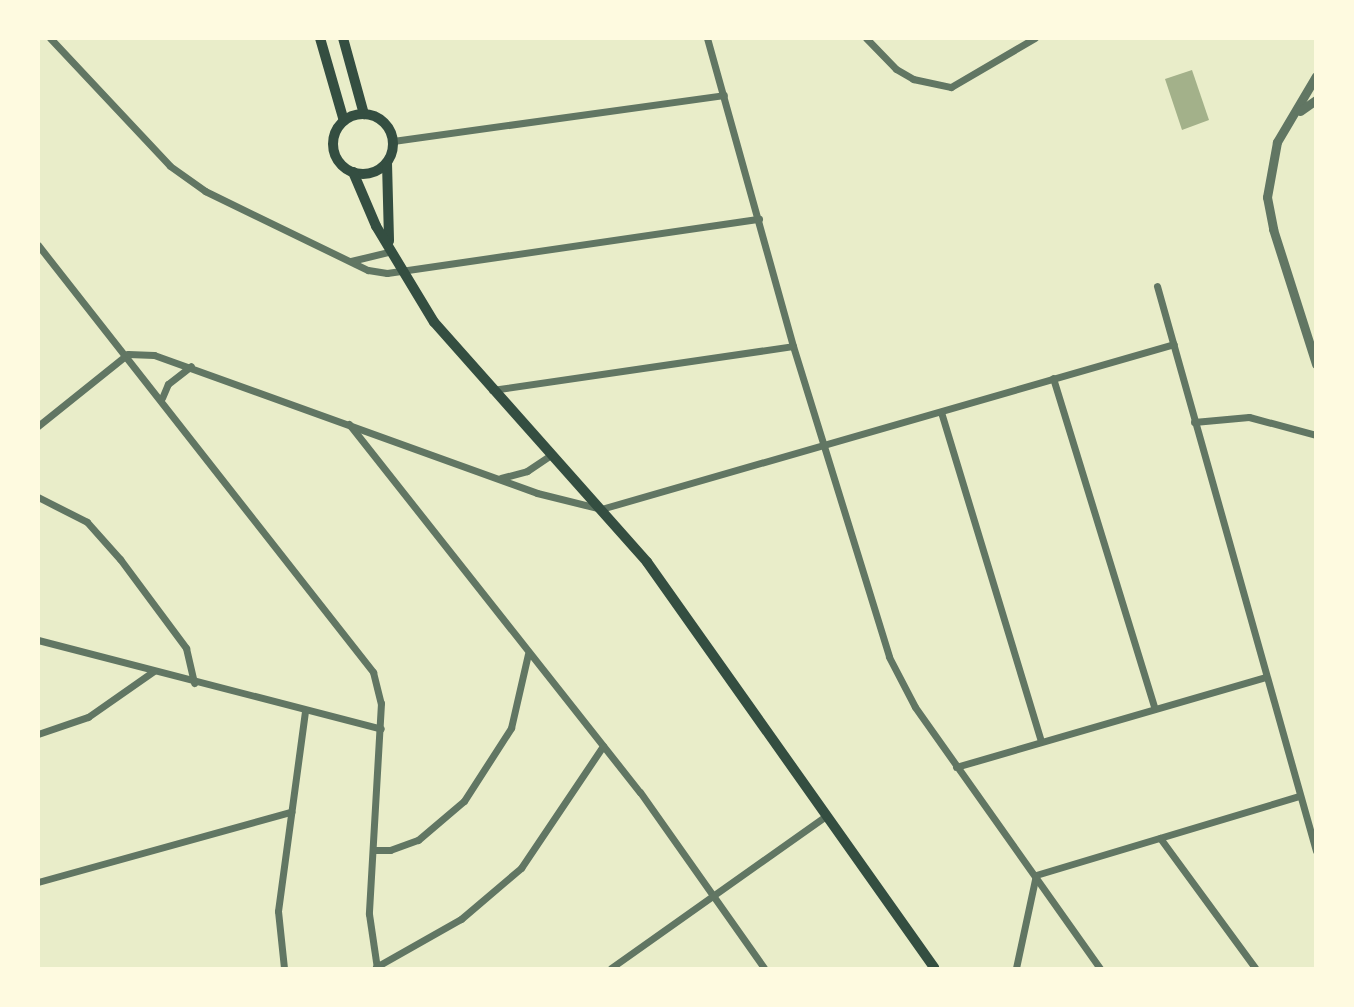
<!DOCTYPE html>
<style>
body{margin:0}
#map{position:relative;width:1354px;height:1007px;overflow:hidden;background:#e9edc9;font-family:"IBM Plex Serif",serif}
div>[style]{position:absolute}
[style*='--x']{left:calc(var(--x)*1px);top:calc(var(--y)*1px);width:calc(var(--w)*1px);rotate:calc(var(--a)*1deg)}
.water>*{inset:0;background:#a3b18a}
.minor>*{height:7px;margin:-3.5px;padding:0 3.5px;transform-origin:3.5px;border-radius:3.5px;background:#617663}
.tertiary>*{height:9px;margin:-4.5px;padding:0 4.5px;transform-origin:4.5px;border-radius:4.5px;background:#617663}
.secondary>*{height:10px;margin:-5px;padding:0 5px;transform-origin:5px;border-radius:5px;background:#344e41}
.secondary>.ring{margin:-5px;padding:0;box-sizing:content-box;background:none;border:10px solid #344e41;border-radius:50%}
span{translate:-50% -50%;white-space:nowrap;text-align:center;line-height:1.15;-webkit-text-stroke:6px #fefae0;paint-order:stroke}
.frame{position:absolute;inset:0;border:40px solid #fefae0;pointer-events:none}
</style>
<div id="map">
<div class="water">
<div style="clip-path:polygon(1192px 70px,1209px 120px,1182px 130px,1165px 79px)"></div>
</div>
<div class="minor">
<div style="--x:50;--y:38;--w:175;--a:46.8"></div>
<div style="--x:170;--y:166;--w:43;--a:35.5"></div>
<div style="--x:205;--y:191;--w:181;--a:25.9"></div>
<div style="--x:368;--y:270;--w:19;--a:9"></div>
<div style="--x:387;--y:273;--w:376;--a:-8.3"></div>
<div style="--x:707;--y:38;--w:320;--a:74.4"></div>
<div style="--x:793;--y:346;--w:325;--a:72.8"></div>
<div style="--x:889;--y:657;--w:56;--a:62.5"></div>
<div style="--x:915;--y:707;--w:320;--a:54.7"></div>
<div style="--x:866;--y:38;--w:43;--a:45.9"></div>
<div style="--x:896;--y:69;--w:20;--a:30"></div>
<div style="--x:913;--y:79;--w:39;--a:12"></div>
<div style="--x:951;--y:87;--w:97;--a:-30.3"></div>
<div style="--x:393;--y:141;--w:334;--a:-7.9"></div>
<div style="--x:38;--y:245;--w:543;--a:51.88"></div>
<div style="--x:373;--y:672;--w:32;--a:76"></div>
<div style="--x:381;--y:703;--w:211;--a:93.3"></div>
<div style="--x:369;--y:914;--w:55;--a:81.6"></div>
<div style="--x:351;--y:261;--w:42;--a:-13.7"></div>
<div style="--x:1157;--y:286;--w:587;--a:74.28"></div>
<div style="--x:1053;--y:378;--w:346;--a:72.9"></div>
<div style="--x:492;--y:390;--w:304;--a:-8.3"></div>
<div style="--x:162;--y:398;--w:15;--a:-67"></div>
<div style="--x:168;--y:384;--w:29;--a:-38"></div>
<div style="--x:941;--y:412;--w:344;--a:73.1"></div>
<div style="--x:1194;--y:422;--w:55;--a:-5.2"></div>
<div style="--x:1249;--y:417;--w:69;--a:15"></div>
<div style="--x:349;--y:424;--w:469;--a:51.7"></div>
<div style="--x:640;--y:792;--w:215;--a:54.8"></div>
<div style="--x:38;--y:426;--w:115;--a:-38.7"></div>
<div style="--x:128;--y:354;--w:26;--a:2"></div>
<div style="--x:154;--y:355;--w:407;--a:19.8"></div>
<div style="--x:537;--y:493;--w:66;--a:14"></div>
<div style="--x:601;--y:509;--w:596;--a:-16.06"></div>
<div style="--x:501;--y:478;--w:27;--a:-15"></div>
<div style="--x:527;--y:471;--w:29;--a:-34"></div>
<div style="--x:38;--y:497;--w:55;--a:27"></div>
<div style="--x:87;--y:522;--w:50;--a:48.3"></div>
<div style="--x:120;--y:559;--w:111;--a:53.4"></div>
<div style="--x:186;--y:648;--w:36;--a:77"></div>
<div style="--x:38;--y:640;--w:354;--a:14.5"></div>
<div style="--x:38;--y:734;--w:53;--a:-18.8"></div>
<div style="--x:88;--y:717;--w:80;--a:-34.9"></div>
<div style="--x:956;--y:767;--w:322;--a:-16.2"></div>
<div style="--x:1160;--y:838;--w:161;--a:53.8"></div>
<div style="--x:375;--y:850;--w:15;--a:0"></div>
<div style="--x:390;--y:850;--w:30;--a:-20"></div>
<div style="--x:418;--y:840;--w:60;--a:-40.3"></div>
<div style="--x:464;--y:801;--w:87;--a:-57.2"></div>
<div style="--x:511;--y:728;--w:76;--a:-77.1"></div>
<div style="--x:1036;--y:875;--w:275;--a:-16.7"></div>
<div style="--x:38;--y:882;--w:263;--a:-15.5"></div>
<div style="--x:376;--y:967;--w:98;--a:-29.5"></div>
<div style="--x:461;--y:919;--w:79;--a:-40.4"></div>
<div style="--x:521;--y:868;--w:147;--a:-56.1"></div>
<div style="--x:284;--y:968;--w:57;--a:-96"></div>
<div style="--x:278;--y:911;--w:202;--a:-82.3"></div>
<div style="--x:611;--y:968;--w:263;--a:-35.3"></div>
<div style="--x:1016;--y:968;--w:95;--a:-77.9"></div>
</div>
<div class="tertiary">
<div style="--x:1316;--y:76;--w:77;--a:120.6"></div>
<div style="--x:1277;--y:142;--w:56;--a:100.3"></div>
<div style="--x:1267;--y:197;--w:33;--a:79"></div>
<div style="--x:1273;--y:229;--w:142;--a:72.3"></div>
<div style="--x:1300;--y:111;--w:19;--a:-35"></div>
</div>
<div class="secondary">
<div style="--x:320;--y:38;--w:86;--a:73.9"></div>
<div style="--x:343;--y:38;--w:79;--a:74.6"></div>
<div class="ring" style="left:333px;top:114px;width:50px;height:50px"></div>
<div style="--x:387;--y:163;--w:78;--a:88.5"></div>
<div style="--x:353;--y:172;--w:59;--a:66.9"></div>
<div style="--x:376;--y:226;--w:112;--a:58.9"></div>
<div style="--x:434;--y:322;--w:321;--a:48.4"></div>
<div style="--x:647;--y:562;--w:497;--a:54.7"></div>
</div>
<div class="frame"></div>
</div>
